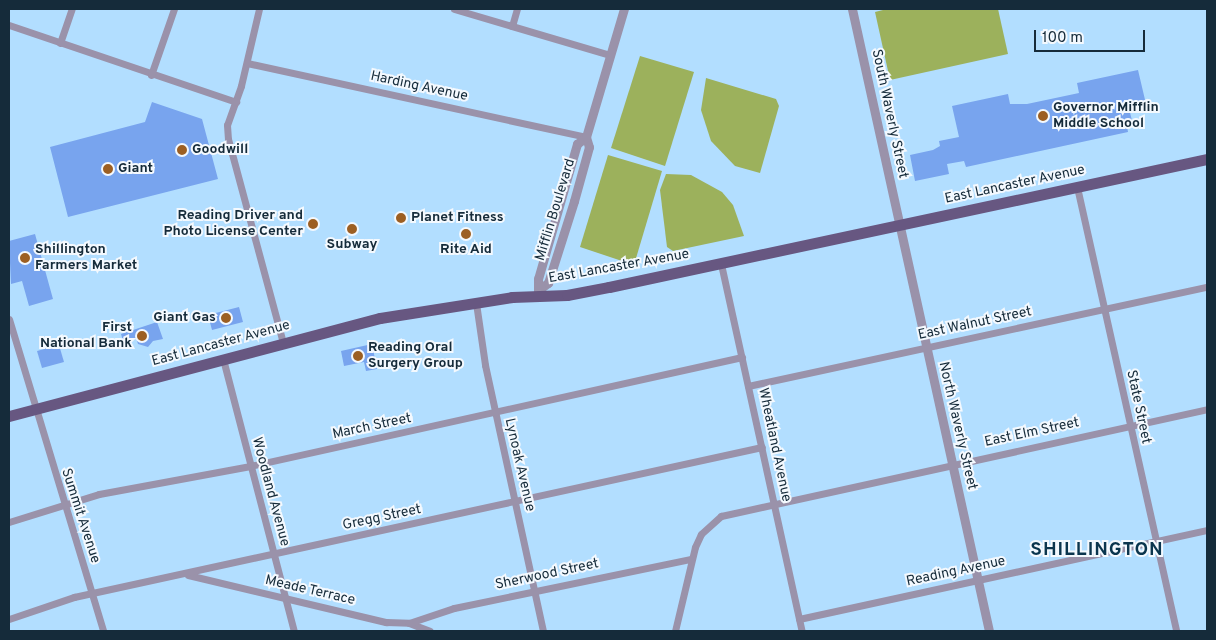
<!DOCTYPE html>
<style>
body{margin:0}
#map{position:relative;width:1216px;height:640px;overflow:hidden;background:#b2deff;font-family:Overpass,sans-serif}
div>[style]{position:absolute}
[style*='--x']{left:calc(var(--x)*1px);top:calc(var(--y)*1px);width:calc(var(--w)*1px);rotate:calc(var(--a)*1deg)}
.green>*{inset:0;background:#9cb15c}
.building>*{inset:0;background:#78a4ee}
.minor>*{height:7px;margin:-3.5px;padding:0 3.5px;transform-origin:3.5px;border-radius:3.5px;background:#9a92aa}
.tertiary>*{height:9px;margin:-4.5px;padding:0 4.5px;transform-origin:4.5px;border-radius:4.5px;background:#9a92aa}
.primary>*{height:11px;margin:-5.5px;padding:0 5.5px;transform-origin:5.5px;border-radius:5.5px;background:#675781}
.dots>*{width:14px;height:14px;translate:-50% -50%;box-sizing:border-box;border:2px solid #f4f9fe;border-radius:50%}
span{translate:-50% -50%;white-space:nowrap;text-align:center;line-height:1.15;-webkit-text-stroke:4px #f4f9fe;paint-order:stroke}
.street-label{font-size:14px;color:#152b3a}
.poi-label{font-size:14px;color:#152b3a;font-weight:700}
.left{translate:0 -50%;text-align:left}
.right{translate:-100% -50%;text-align:right}
.district-label{font-size:19px;color:#0a354e;font-weight:700;letter-spacing:1px}
.frame{position:absolute;inset:0;border:10px solid #152b3a;pointer-events:none}
.scale{position:absolute;left:1034px;top:30px;width:111px;height:22px;box-sizing:border-box;border:2px solid #152b3a;border-top:0;padding-left:6px;font-size:15px;line-height:18px;white-space:nowrap;color:#152b3a;-webkit-text-stroke:4px #f4f9fe;paint-order:stroke}
</style>
<div id="map">
<div class="green">
<div style="clip-path:polygon(887px 9px,998px 9px,1008px 54px,890px 80px,875px 12px)"></div>
<div style="clip-path:polygon(640px 56px,694px 72px,665px 166px,611px 148px)"></div>
<div style="clip-path:polygon(706px 78px,776px 99px,779px 106px,760px 173px,735px 166px,711px 141px,701px 110px)"></div>
<div style="clip-path:polygon(608px 155px,662px 171px,634px 265px,580px 247px)"></div>
<div style="clip-path:polygon(666px 174px,691px 175px,722px 192px,733px 205px,744px 236px,673px 251px,667px 247px,660px 190px)"></div>
</div>
<div class="building">
<div style="clip-path:polygon(1138px 70px,1146px 104px,1129px 108px,1133px 125px,1127px 126px,1128px 132px,966px 167px,964px 161px,947px 164px,949px 174px,915px 181px,910px 155px,933px 150px,940px 146px,939px 141px,959px 137px,952px 106px,1008px 94px,1010px 104px,1027px 104px,1079px 93px,1077px 83px)"></div>
<div style="clip-path:polygon(152px 102px,202px 119px,218px 179px,68px 217px,50px 147px,145px 122px)"></div>
<div style="clip-path:polygon(35px 234px,53px 299px,29px 306px,22px 281px,11px 284px,9px 241px)"></div>
<div style="clip-path:polygon(239px 307px,243px 322px,212px 330px,208px 315px)"></div>
<div style="clip-path:polygon(157px 322px,163px 339px,153px 341px,148px 347px,138px 344px,136px 338px,123px 341px,121px 334px)"></div>
<div style="clip-path:polygon(372px 344px,377px 369px,366px 371px,364px 362px,344px 366px,341px 351px)"></div>
<div style="clip-path:polygon(59px 345px,64px 362px,42px 368px,37px 351px)"></div>
</div>
<div class="minor">
<div style="--x:259;--y:9;--w:79;--a:103.2"></div>
<div style="--x:241;--y:86;--w:41;--a:109.7"></div>
<div style="--x:227;--y:125;--w:14;--a:86"></div>
<div style="--x:228;--y:139;--w:211;--a:74.9"></div>
<div style="--x:454;--y:9;--w:163;--a:16.4"></div>
<div style="--x:9;--y:25;--w:240;--a:18.7"></div>
<div style="--x:512;--y:26;--w:18;--a:-74"></div>
<div style="--x:60;--y:43;--w:36;--a:-71"></div>
<div style="--x:247;--y:63;--w:347;--a:12.3"></div>
<div style="--x:151;--y:75;--w:70;--a:-70.8"></div>
<div style="--x:1077;--y:187;--w:455;--a:77.4"></div>
<div style="--x:721;--y:264;--w:376;--a:77.6"></div>
<div style="--x:476;--y:303;--w:63;--a:81.7"></div>
<div style="--x:485;--y:365;--w:272;--a:77.7"></div>
<div style="--x:9;--y:319;--w:326;--a:73.2"></div>
<div style="--x:223;--y:359;--w:281;--a:75.4"></div>
<div style="--x:748;--y:386;--w:470;--a:-12.2"></div>
<div style="--x:9;--y:522;--w:94;--a:-17.3"></div>
<div style="--x:99;--y:494;--w:154;--a:-10.5"></div>
<div style="--x:250;--y:466;--w:504;--a:-12.49"></div>
<div style="--x:188;--y:575;--w:204;--a:13.4"></div>
<div style="--x:386;--y:622;--w:23;--a:2"></div>
<div style="--x:409;--y:623;--w:22;--a:21"></div>
<div style="--x:9;--y:619;--w:69;--a:-18.7"></div>
<div style="--x:74;--y:597;--w:704;--a:-12.3"></div>
<div style="--x:799;--y:619;--w:418;--a:-12.3"></div>
<div style="--x:409;--y:623;--w:47;--a:-18.4"></div>
<div style="--x:454;--y:608;--w:242;--a:-11.7"></div>
<div style="--x:675;--y:631;--w:86;--a:-76.6"></div>
<div style="--x:695;--y:547;--w:14;--a:-65"></div>
<div style="--x:701;--y:534;--w:27;--a:-42"></div>
<div style="--x:721;--y:516;--w:498;--a:-12.4"></div>
</div>
<div class="tertiary">
<div style="--x:852;--y:9;--w:637;--a:77.58"></div>
<div style="--x:541;--y:288;--w:9;--a:-36"></div>
<div style="--x:548;--y:283;--w:86;--a:-72.4"></div>
<div style="--x:574;--y:201;--w:56;--a:-74.5"></div>
<div style="--x:589;--y:147;--w:10;--a:-107"></div>
<div style="--x:538;--y:296;--w:17;--a:-90"></div>
<div style="--x:538;--y:279;--w:141;--a:-73.9"></div>
<div style="--x:577;--y:144;--w:11;--a:-38"></div>
<div style="--x:586;--y:137;--w:134;--a:-73.5"></div>
</div>
<div class="primary">
<div style="--x:9;--y:416;--w:384;--a:-14.8"></div>
<div style="--x:380;--y:318;--w:134;--a:-9"></div>
<div style="--x:512;--y:297;--w:55;--a:-2.1"></div>
<div style="--x:567;--y:295;--w:43;--a:-10.8"></div>
<div style="--x:609;--y:287;--w:612;--a:-12.08"></div>
</div>
<div class="dots">
<div style="left:1043px;top:116px;background:#9c5f23"></div>
<div style="left:182px;top:150px;background:#9c5f23"></div>
<div style="left:108px;top:169px;background:#9c5f23"></div>
<div style="left:401px;top:218px;background:#9c5f23"></div>
<div style="left:313px;top:224px;background:#9c5f23"></div>
<div style="left:352px;top:229px;background:#9c5f23"></div>
<div style="left:466px;top:234px;background:#9c5f23"></div>
<div style="left:25px;top:258px;background:#9c5f23"></div>
<div style="left:226px;top:318px;background:#9c5f23"></div>
<div style="left:142px;top:336px;background:#9c5f23"></div>
<div style="left:358px;top:356px;background:#9c5f23"></div>
</div>
<div class="street-label">
<span style="left:419px;top:87px;rotate:12deg">Harding Avenue</span>
<span style="left:889px;top:114px;rotate:78deg">South Waverly Street</span>
<span style="left:1015px;top:185px;rotate:-12deg">East Lancaster Avenue</span>
<span style="left:556px;top:210px;rotate:-73deg">Mifflin Boulevard</span>
<span style="left:619px;top:267px;rotate:-10deg">East Lancaster Avenue</span>
<span style="left:975px;top:324px;rotate:-12deg">East Walnut Street</span>
<span style="left:221px;top:344px;rotate:-15deg">East Lancaster Avenue</span>
<span style="left:1138px;top:407px;rotate:78deg">State Street</span>
<span style="left:957px;top:426px;rotate:77deg">North Waverly Street</span>
<span style="left:372px;top:427px;rotate:-12deg">March Street</span>
<span style="left:1032px;top:433px;rotate:-12deg">East Elm Street</span>
<span style="left:774px;top:445px;rotate:78deg">Wheatland Avenue</span>
<span style="left:519px;top:465px;rotate:77deg">Lynoak Avenue</span>
<span style="left:270px;top:492px;rotate:75deg">Woodland Avenue</span>
<span style="left:80px;top:516px;rotate:72deg">Summit Avenue</span>
<span style="left:382px;top:518px;rotate:-12deg">Gregg Street</span>
<span style="left:956px;top:572px;rotate:-12deg">Reading Avenue</span>
<span style="left:547px;top:575px;rotate:-12deg">Sherwood Street</span>
<span style="left:310px;top:591px;rotate:13deg">Meade Terrace</span>
</div>
<div class="poi-label">
<span class="left" style="left:1053px;top:116px">Governor Mifflin<br>Middle School</span>
<span class="left" style="left:192px;top:150px">Goodwill</span>
<span class="left" style="left:118px;top:169px">Giant</span>
<span class="right" style="left:303px;top:224px">Reading Driver and<br>Photo License Center</span>
<span class="left" style="left:411px;top:218px">Planet Fitness</span>
<span style="left:352px;top:245px">Subway</span>
<span class="left" style="left:35px;top:258px">Shillington<br>Farmers Market</span>
<span style="left:466px;top:250px">Rite Aid</span>
<span class="right" style="left:216px;top:318px">Giant Gas</span>
<span class="right" style="left:132px;top:336px">First<br>National Bank</span>
<span class="left" style="left:368px;top:356px">Reading Oral<br>Surgery Group</span>
</div>
<div class="district-label">
<span style="left:1097px;top:551px">SHILLINGTON</span>
</div>
<div class="frame"></div>
<div class="scale">100 m</div>
</div>
